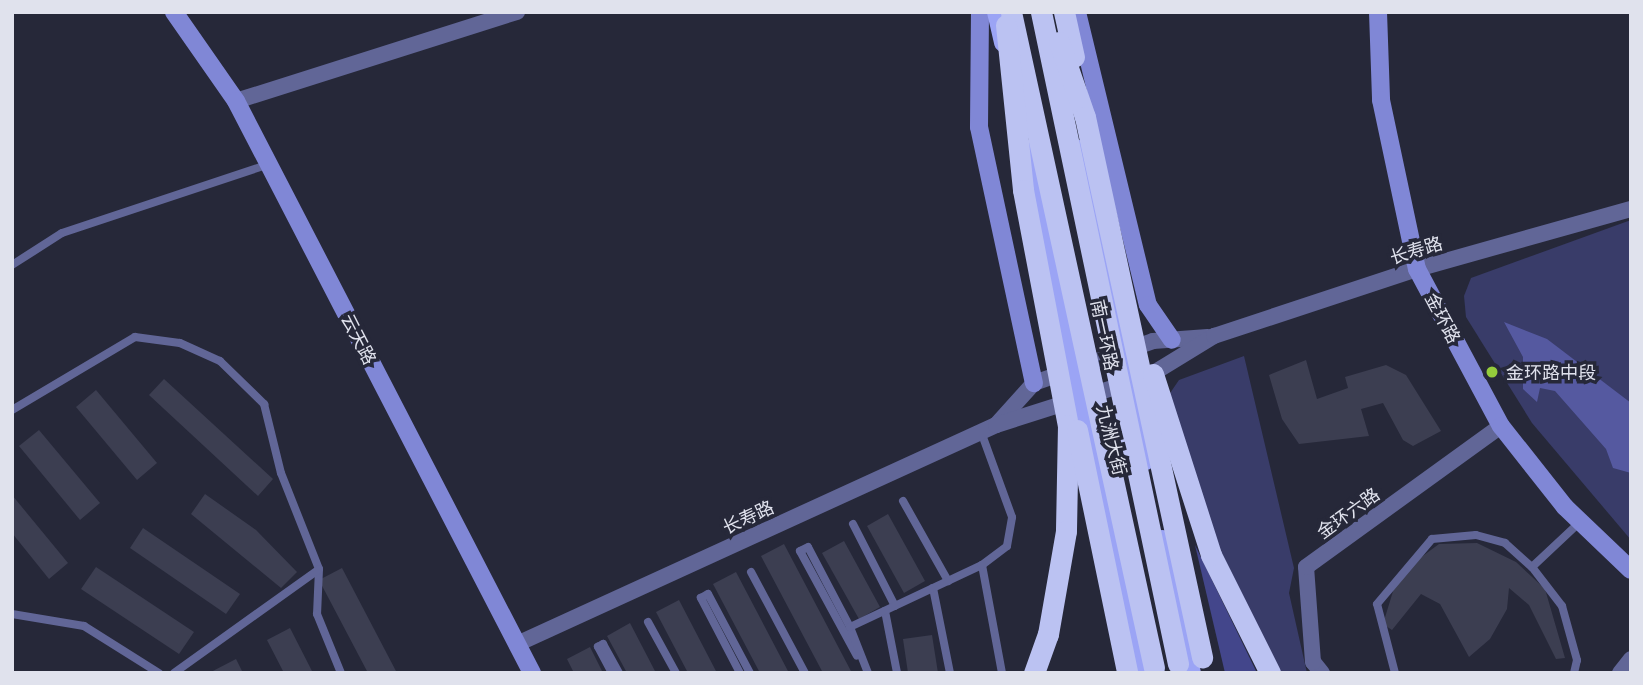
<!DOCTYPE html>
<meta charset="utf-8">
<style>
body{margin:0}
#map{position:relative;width:1643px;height:685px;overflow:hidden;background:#262839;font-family:"Noto Sans","Noto Sans SC",sans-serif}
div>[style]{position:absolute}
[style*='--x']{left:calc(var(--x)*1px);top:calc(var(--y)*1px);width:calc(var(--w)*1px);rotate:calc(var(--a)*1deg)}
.green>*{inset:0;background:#393c69}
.forest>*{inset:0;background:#43468b}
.water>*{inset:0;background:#5559a0}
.building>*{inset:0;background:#3c3e51}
.lane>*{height:8px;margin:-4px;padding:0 4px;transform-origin:4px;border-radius:4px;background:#616697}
.street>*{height:16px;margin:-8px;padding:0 8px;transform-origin:8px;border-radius:8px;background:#616697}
.secondary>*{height:18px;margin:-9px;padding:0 9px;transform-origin:9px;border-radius:9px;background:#8087d6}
.primary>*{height:18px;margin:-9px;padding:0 9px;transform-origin:9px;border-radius:9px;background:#9ba4f5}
.highway>*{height:21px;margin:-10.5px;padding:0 10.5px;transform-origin:10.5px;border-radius:10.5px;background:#bbc2f2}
.highway-bridge>*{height:21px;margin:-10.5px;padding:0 10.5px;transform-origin:10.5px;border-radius:10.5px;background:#bbc2f2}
.dots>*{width:19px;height:19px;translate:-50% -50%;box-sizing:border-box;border:4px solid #262839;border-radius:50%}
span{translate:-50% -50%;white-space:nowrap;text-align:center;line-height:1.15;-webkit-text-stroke:7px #262839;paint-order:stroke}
.street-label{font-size:18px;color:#e0e2ed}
.poi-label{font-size:18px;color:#e0e2ed}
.left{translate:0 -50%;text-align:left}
.frame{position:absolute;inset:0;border:14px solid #e0e2ed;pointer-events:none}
</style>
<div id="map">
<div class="green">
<div style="clip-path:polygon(1631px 220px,1631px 540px,1532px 423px,1466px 317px,1464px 296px,1471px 278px)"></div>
<div style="clip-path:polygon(1244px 356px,1294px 568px,1289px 593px,1307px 673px,1280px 673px,1222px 554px,1166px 399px,1179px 380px)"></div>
</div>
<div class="forest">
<div style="clip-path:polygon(1195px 545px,1257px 673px,1225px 673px)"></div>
</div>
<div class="water">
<div style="clip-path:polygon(1504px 322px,1547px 339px,1631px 403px,1631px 473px,1613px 468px,1606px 449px,1555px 391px,1540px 388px,1537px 402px,1523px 389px,1523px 357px)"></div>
</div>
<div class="building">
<div style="clip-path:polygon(1306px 360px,1317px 399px,1348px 388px,1345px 377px,1386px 365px,1406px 375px,1441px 431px,1413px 446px,1403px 440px,1383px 403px,1361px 409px,1369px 436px,1299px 444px,1282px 419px,1269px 375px)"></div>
<div style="clip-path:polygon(164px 379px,273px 479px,258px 496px,149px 395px)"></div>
<div style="clip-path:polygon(96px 390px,157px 463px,137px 480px,76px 407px)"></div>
<div style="clip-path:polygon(39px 430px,100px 503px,80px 520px,19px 446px)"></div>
<div style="clip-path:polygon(205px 494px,256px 530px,297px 572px,281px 588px,191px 514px)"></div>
<div style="clip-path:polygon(12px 495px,68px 563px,49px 579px,12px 533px)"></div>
<div style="clip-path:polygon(888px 514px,925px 581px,904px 593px,867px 526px)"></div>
<div style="clip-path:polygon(143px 528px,240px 594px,226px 614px,130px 548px)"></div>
<div style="clip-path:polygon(844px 541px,880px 607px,859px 619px,822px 553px)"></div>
<div style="clip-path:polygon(1477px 543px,1516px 562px,1545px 589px,1565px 658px,1556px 659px,1529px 605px,1509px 588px,1507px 609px,1490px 639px,1469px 657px,1440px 604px,1421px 594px,1392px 630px,1383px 624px,1394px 588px,1416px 561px,1439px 544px)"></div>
<div style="clip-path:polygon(784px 544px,852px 673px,823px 673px,761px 556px)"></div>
<div style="clip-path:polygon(96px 567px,194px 632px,179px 654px,81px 589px)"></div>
<div style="clip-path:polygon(342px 568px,397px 673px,368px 673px,319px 580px)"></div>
<div style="clip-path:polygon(736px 572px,789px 673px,760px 673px,713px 584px)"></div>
<div style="clip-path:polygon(679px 600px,717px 673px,688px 673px,656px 612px)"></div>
<div style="clip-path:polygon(630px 623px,656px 673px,627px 673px,607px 636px)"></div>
<div style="clip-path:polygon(290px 628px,313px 673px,284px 673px,267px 640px)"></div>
<div style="clip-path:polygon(932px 635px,938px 673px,908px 673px,903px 639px)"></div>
<div style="clip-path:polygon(590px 647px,603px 673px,574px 673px,567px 659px)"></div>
<div style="clip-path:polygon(236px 659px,243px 673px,209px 673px)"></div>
</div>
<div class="lane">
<div style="--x:12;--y:265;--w:59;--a:-32.6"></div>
<div style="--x:62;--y:233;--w:218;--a:-18.4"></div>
<div style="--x:12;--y:410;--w:143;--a:-30.7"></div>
<div style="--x:135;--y:337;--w:45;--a:7.6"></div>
<div style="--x:180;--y:343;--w:44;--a:24.2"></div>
<div style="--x:220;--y:361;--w:62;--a:44.3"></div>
<div style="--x:264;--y:404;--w:71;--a:76.2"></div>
<div style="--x:281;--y:473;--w:103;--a:68.4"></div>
<div style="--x:319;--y:569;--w:45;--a:92.5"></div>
<div style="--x:317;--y:614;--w:64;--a:67.9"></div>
<div style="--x:903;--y:501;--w:92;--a:60.6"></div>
<div style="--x:853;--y:524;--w:92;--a:62.9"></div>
<div style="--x:982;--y:565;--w:110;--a:79.5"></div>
<div style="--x:751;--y:572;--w:115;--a:61.9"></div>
<div style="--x:933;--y:588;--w:87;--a:78.7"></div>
<div style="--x:885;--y:611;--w:63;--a:79"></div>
<div style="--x:12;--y:614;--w:73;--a:9.5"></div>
<div style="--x:84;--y:626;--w:89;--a:32.1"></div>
<div style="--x:648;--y:622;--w:58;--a:61.2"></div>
<div style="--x:850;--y:627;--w:90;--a:-117.7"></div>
<div style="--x:808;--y:547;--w:9;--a:153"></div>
<div style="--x:800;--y:551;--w:119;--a:61.5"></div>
<div style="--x:174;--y:673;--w:178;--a:-35.6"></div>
<div style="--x:612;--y:673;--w:30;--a:-118"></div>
<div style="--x:598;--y:647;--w:6;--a:-31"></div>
<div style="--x:603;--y:644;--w:33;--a:61"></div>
<div style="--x:740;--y:673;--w:85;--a:-117.5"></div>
<div style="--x:701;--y:598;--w:8;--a:-30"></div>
<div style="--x:708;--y:594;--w:89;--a:62"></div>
<div style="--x:868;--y:673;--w:49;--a:-111.4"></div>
<div style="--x:850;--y:627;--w:146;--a:-25.2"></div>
<div style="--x:982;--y:565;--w:31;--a:-37"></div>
<div style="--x:1007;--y:546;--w:29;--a:-80"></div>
<div style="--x:1012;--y:517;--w:90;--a:-110"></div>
<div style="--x:1395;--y:673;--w:71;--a:-104.6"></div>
<div style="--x:1377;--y:604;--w:85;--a:-49.8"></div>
<div style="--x:1432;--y:539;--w:44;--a:-5.2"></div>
<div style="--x:1476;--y:535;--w:30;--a:15"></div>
<div style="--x:1505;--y:543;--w:36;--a:42"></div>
<div style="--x:1574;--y:673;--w:13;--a:-77"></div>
<div style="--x:1577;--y:660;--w:56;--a:-105.5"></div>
<div style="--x:1562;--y:606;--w:49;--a:-127.6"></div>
<div style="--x:1532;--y:567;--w:66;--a:-43.2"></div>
</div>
<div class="street">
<div style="--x:236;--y:101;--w:295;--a:-17.6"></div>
<div style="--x:996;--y:425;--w:57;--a:-47.9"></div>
<div style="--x:1034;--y:383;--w:126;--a:-19.4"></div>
<div style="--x:1153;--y:341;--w:55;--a:-4.2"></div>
<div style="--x:517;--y:644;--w:527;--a:-24.57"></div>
<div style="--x:996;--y:425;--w:158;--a:-17.6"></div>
<div style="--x:1147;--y:377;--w:79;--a:-31.5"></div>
<div style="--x:1214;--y:336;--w:214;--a:-18.3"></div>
<div style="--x:1417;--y:269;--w:222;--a:-15.7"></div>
<div style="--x:1322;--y:673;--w:14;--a:-129"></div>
<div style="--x:1313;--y:662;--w:95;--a:-94.2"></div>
<div style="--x:1306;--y:567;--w:241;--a:-35.9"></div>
<div style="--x:1620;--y:673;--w:18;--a:-52"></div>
</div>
<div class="secondary">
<div style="--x:174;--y:12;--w:108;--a:55.1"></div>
<div style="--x:236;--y:101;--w:644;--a:62.64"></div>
<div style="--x:980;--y:12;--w:115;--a:90.5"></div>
<div style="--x:979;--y:127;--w:262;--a:77.9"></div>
<div style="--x:1077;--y:12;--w:301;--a:76.4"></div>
<div style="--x:1148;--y:305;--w:42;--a:55.6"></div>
<div style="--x:1378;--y:12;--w:88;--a:88"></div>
<div style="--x:1381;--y:100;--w:173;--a:78"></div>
<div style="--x:1417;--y:269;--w:178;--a:61.9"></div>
<div style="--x:1501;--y:426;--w:103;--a:51.7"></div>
<div style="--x:1565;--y:507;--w:91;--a:43.7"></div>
</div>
<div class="primary">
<div style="--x:996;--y:12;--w:32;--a:77"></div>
<div style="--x:1027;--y:149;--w:536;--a:77.62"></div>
<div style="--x:1080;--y:149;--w:319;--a:78.2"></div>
<div style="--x:1162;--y:539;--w:137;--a:77.4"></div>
</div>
<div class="highway">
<div style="--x:1211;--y:555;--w:132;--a:63.4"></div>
<div style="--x:1034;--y:673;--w:41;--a:-70.3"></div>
</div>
<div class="highway-bridge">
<div style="--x:1011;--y:12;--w:671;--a:77.7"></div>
<div style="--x:1041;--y:12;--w:666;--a:78.13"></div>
<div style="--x:1064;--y:12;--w:46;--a:77.5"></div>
<div style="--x:1006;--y:25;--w:166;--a:84.1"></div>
<div style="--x:1023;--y:190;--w:239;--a:79.2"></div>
<div style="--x:1068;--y:425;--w:106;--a:91.1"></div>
<div style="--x:1066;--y:531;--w:105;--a:99.9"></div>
<div style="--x:1059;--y:42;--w:79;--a:70.9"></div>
<div style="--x:1085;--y:117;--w:553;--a:77.77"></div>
<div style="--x:1153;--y:374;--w:190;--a:72.2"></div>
<div style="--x:1077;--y:430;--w:247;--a:78.3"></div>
</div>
<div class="dots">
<div style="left:1492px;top:372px;background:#94cc3c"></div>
</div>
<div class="street-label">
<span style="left:1416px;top:250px;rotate:-17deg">长寿路</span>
<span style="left:1443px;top:318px;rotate:62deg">金环路</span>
<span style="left:1105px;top:335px;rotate:78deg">南一环路</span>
<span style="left:359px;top:339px;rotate:63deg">云天路</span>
<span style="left:1112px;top:440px;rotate:76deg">九洲大街</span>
<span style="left:1348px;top:513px;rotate:-36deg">金环六路</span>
<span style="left:748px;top:517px;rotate:-25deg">长寿路</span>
</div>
<div class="poi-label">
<span class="left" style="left:1506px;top:372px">金环路中段</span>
</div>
<div class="frame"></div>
</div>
